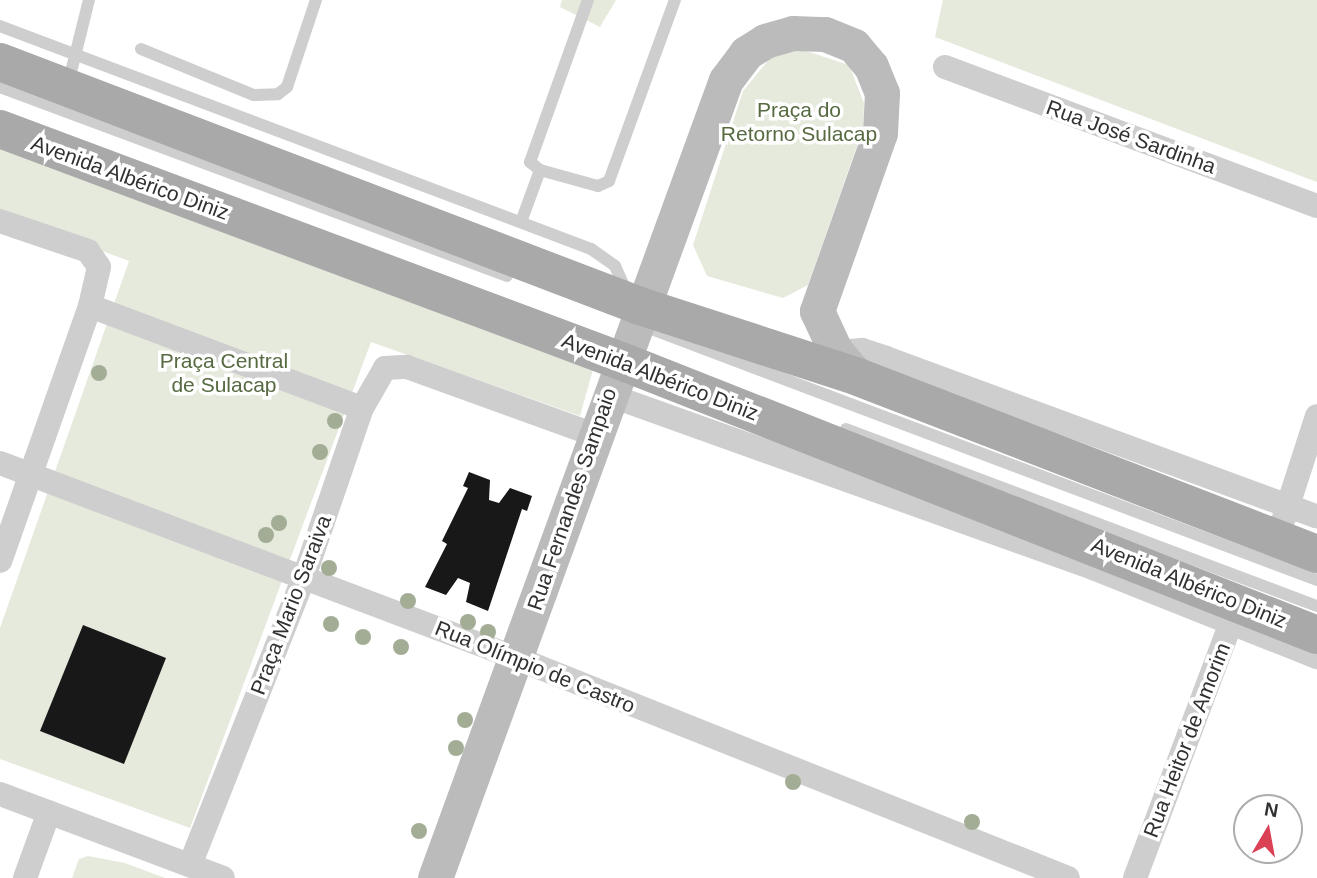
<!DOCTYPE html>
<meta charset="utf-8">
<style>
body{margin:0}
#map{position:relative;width:1317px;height:878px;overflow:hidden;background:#fff;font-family:Arial,sans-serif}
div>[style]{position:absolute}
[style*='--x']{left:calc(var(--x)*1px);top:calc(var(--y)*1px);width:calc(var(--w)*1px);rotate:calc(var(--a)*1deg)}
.green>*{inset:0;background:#e5eadd}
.building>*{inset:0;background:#181818}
.service>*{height:12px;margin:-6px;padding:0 6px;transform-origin:6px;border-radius:6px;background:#cecece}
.minor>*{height:24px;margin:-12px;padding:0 12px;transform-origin:12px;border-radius:12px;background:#cecece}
.secondary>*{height:35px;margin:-17.5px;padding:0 17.5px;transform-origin:17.5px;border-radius:17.5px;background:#bbb}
.primary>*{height:38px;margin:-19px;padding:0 19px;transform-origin:19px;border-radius:19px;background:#a9a9a9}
.trees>*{width:16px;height:16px;margin:-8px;border-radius:50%;background:#a3ad96}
span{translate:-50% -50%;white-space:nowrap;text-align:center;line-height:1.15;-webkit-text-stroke:7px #fff;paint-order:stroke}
.park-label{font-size:21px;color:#576a41}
.street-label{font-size:21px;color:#313131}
.north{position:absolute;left:1233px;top:794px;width:70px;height:70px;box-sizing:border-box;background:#fff;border:2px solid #adadad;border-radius:50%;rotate:10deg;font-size:19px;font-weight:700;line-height:28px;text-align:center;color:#313131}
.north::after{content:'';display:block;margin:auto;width:24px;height:32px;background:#da4155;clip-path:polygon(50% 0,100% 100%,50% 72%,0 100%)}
</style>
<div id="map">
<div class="green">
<div style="clip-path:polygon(562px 0,616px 0,600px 27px,560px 7px)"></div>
<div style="clip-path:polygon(943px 0,1317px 0,1317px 182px,935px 37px)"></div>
<div style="clip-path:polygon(800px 49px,849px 65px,864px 103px,863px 129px,808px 285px,783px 298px,707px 276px,693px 245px,743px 91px,771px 57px)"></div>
<div style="clip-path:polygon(0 148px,594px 366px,580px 416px,371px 342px,190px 828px,0 759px,0 628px,129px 261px,0 213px)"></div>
<div style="clip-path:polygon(88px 856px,125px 863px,165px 878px,72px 878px,79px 859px)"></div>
</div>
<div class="building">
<div style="clip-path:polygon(469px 472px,490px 480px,489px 500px,499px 503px,510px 488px,532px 496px,527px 511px,522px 509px,488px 611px,466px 602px,470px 583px,458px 578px,446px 595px,425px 587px,447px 544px,442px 541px,468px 488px,463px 486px)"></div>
<div style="clip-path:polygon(83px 625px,166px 658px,124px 764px,40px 731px)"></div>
</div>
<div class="service">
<div style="--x:588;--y:0;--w:172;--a:109.7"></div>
<div style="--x:530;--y:162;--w:13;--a:39"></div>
<div style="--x:540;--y:170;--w:60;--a:15.4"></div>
<div style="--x:598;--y:186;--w:12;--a:-24"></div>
<div style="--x:609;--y:181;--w:193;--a:-70"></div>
<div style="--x:0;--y:26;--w:632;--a:20.67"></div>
<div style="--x:591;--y:249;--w:29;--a:35"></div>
<div style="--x:615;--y:266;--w:30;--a:66"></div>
<div style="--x:141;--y:49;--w:122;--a:22.2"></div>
<div style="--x:254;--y:95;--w:24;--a:-2"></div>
<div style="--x:278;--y:94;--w:11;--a:-38"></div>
<div style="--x:287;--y:87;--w:92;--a:-71.6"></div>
<div style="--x:68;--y:84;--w:87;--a:-76"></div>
<div style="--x:0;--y:87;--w:541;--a:20.44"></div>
<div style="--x:521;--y:222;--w:55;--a:-69.9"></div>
<div style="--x:646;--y:327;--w:717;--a:20.66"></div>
<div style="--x:846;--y:429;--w:503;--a:20.6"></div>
</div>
<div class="minor">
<div style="--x:945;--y:67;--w:397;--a:20.5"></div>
<div style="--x:0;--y:221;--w:93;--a:18.8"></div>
<div style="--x:88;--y:251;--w:19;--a:55"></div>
<div style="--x:99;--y:267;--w:40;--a:103"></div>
<div style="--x:90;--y:306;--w:270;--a:109.4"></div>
<div style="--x:90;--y:306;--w:290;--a:20.6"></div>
<div style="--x:826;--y:353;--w:36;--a:-5"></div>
<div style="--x:862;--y:350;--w:25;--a:18"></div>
<div style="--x:886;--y:358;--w:459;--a:20.2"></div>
<div style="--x:609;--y:395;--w:514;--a:19.67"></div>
<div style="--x:1093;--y:568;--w:241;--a:21.7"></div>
<div style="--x:0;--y:463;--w:552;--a:20.7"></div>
<div style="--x:516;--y:658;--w:594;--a:21.73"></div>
<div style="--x:1284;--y:518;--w:107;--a:-72.1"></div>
<div style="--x:0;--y:794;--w:238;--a:20.6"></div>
<div style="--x:190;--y:865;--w:310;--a:-68.4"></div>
<div style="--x:304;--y:577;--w:179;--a:-71.1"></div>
<div style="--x:362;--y:408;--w:46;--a:-60.1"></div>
<div style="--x:385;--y:368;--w:22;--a:-3"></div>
<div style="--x:407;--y:367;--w:200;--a:19.9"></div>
<div style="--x:25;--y:878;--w:70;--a:-70"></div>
<div style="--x:1135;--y:878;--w:286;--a:-69.4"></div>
</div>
<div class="secondary">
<div style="--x:435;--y:878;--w:849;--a:-69.97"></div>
<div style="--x:726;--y:80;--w:34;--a:-53"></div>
<div style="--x:746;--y:53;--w:22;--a:-32"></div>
<div style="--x:765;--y:41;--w:29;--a:-16"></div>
<div style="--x:793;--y:33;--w:32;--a:2"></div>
<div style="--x:825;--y:34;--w:31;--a:22"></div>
<div style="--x:854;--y:46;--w:26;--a:50"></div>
<div style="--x:871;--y:66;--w:29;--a:68"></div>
<div style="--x:882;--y:93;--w:40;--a:92.9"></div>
<div style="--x:880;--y:133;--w:189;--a:109.5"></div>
<div style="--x:817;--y:311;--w:43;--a:65.2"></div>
<div style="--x:835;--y:350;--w:35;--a:50"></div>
</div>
<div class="primary">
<div style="--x:0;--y:62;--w:685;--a:20.87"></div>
<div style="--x:640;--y:306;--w:229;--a:18"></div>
<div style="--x:858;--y:377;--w:492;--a:21.1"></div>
<div style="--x:0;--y:129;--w:663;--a:20.49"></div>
<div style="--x:621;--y:361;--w:748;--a:21.49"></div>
</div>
<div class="trees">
<div style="left:99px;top:373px"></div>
<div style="left:335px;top:421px"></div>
<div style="left:320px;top:452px"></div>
<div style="left:279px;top:523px"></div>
<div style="left:266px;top:535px"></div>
<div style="left:329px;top:568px"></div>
<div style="left:408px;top:601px"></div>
<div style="left:468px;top:622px"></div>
<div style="left:331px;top:624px"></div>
<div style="left:488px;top:632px"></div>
<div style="left:363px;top:637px"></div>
<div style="left:401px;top:647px"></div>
<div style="left:465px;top:720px"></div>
<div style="left:456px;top:748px"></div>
<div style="left:793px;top:782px"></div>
<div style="left:972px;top:822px"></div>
<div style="left:419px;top:831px"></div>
</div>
<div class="park-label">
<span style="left:799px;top:122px">Praça do<br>Retorno Sulacap</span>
<span style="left:224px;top:373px">Praça Central<br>de Sulacap</span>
</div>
<div class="street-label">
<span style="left:1131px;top:137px;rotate:20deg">Rua José Sardinha</span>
<span style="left:130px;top:178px;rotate:20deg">Avenida Albérico Diniz</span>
<span style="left:660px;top:377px;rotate:21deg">Avenida Albérico Diniz</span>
<span style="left:572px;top:499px;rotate:-71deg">Rua Fernandes Sampaio</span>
<span style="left:1189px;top:583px;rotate:22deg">Avenida Albérico Diniz</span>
<span style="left:291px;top:605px;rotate:-69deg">Praça Mario Saraiva</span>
<span style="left:535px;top:667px;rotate:22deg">Rua Olímpio de Castro</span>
<span style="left:1187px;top:740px;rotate:-69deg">Rua Heitor de Amorim</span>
</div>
<div class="north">N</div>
</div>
